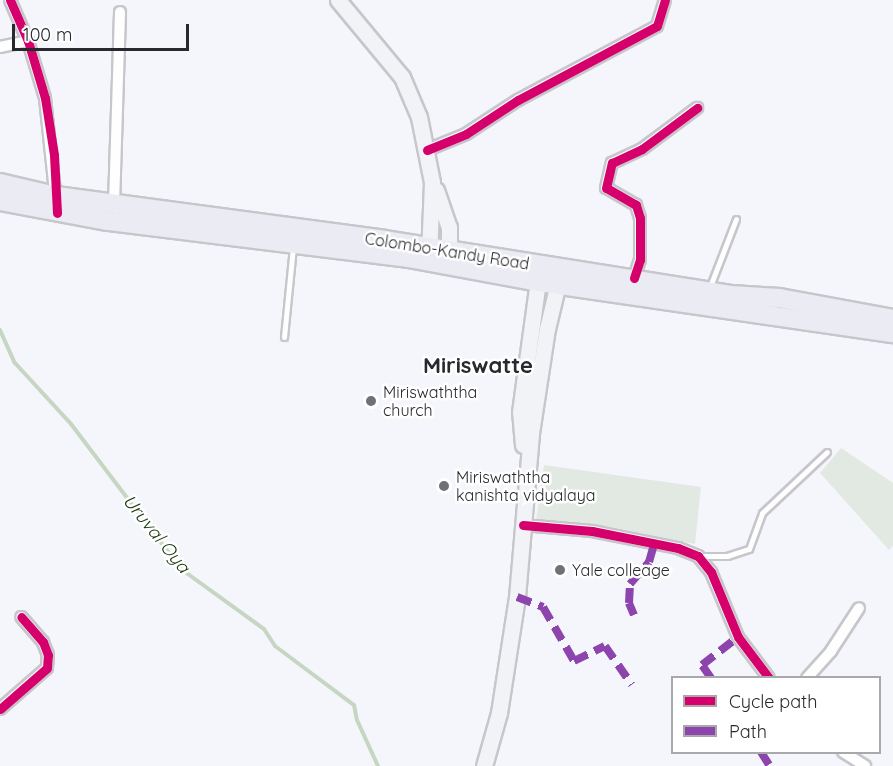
<!DOCTYPE html>
<style>
body{margin:0}
#map{position:relative;width:893px;height:766px;overflow:hidden;background:#f5f6fc;font-family:Quicksand,sans-serif}
div>[style]{position:absolute}
[style*='--x']{left:calc(var(--x)*1px);top:calc(var(--y)*1px);width:calc(var(--w)*1px);rotate:calc(var(--a)*1deg)}
.green>*{inset:0;background:#e2e9e2}
.stream>*{height:4px;margin:-2px;padding:0 2px;transform-origin:2px;border-radius:2px;background:#c7d6c3}
.roads{filter:drop-shadow(2px 0 #c6c6cb) drop-shadow(-2px 0 #c6c6cb) drop-shadow(0 2px #c6c6cb) drop-shadow(0 -2px #c6c6cb)}
.lane>*{height:5px;margin:-2.5px;padding:0 2.5px;transform-origin:2.5px;border-radius:2.5px;background:#fefeff}
.street>*{height:10px;margin:-5px;padding:0 5px;transform-origin:5px;border-radius:5px;background:#fefeff}
.primary>*{height:15px;margin:-7.5px;padding:0 7.5px;transform-origin:7.5px;border-radius:7.5px;background:#f2f3f7}
.highway>*{height:18px;margin:-9px;padding:0 9px;transform-origin:9px;border-radius:9px;background:#eaebf3}
.quiet>*{height:8px;margin-top:-4px;transform-origin:0;background:repeating-linear-gradient(90deg,#8e44ad 0 15px,transparent 0 23px)}
.cycleway>*{height:9px;margin:-4.5px;padding:0 4.5px;transform-origin:4.5px;border-radius:4.5px;background:#d6006c}
.dots>*{width:16px;height:16px;translate:-50% -50%;box-sizing:border-box;border:3px solid #fff;border-radius:50%}
span{translate:-50% -50%;white-space:nowrap;text-align:center;line-height:1.15;-webkit-text-stroke:5px #fff;paint-order:stroke}
.street-label{font-size:16px;color:#28292e}
.poi-label{font-size:16px;color:#28292e}
.left{translate:0 -50%;text-align:left}
.water-label{font-size:18px;color:#19360a;font-style:italic}
.district-label{font-size:22px;color:#28292e;font-weight:700}
.legend{position:absolute;left:671px;top:676px;width:210px;height:78px;box-sizing:border-box;background:#fff;border:2px solid #a9a9ab;margin:0;padding:8px 10px;list-style:none;font-size:18px;color:#28292e}
.legend li{display:flex;align-items:center;gap:12px;height:30px}
.legend b{width:30px;border:2px solid #a9a9ab}
.scale{position:absolute;left:12px;top:24px;width:177px;height:27px;box-sizing:border-box;border:3px solid #28292e;border-top:0;padding-left:8px;font-size:18px;line-height:21px;white-space:nowrap;color:#28292e;-webkit-text-stroke:4px #fff;paint-order:stroke}
</style>
<div id="map">
<div class="green">
<div style="clip-path:polygon(841px 448px,893px 483px,893px 546px,889px 550px,820px 473px)"></div>
<div style="clip-path:polygon(544px 465px,701px 487px,695px 544px,612px 527px,536px 520px)"></div>
</div>
<div class="stream">
<div style="--x:0;--y:330;--w:36;--a:66"></div>
<div style="--x:15;--y:363;--w:83;--a:47.4"></div>
<div style="--x:71;--y:424;--w:182;--a:52.8"></div>
<div style="--x:181;--y:569;--w:102;--a:35.9"></div>
<div style="--x:264;--y:629;--w:20;--a:57"></div>
<div style="--x:275;--y:646;--w:99;--a:36.8"></div>
<div style="--x:354;--y:705;--w:15;--a:79"></div>
<div style="--x:357;--y:720;--w:51;--a:65.5"></div>
</div>
<div class="roads">
<div class="lane">
<div style="--x:709;--y:289;--w:75;--a:-68.9"></div>
<div style="--x:284;--y:337;--w:90;--a:-84.3"></div>
<div style="--x:700;--y:556;--w:27;--a:0"></div>
<div style="--x:727;--y:556;--w:23;--a:-18"></div>
<div style="--x:749;--y:549;--w:38;--a:-70"></div>
<div style="--x:762;--y:513;--w:89;--a:-43.2"></div>
</div>
<div class="street">
<div style="--x:10;--y:0;--w:45;--a:66.3"></div>
<div style="--x:28;--y:41;--w:59;--a:73.4"></div>
<div style="--x:45;--y:98;--w:104;--a:83.9"></div>
<div style="--x:0;--y:47;--w:29;--a:-12"></div>
<div style="--x:427;--y:150;--w:42;--a:-22.3"></div>
<div style="--x:466;--y:134;--w:62;--a:-33.2"></div>
<div style="--x:518;--y:100;--w:157;--a:-28"></div>
<div style="--x:657;--y:26;--w:27;--a:-73"></div>
<div style="--x:114;--y:204;--w:192;--a:-88.2"></div>
<div style="--x:634;--y:278;--w:19;--a:-72"></div>
<div style="--x:640;--y:260;--w:42;--a:-90"></div>
<div style="--x:640;--y:218;--w:14;--a:-107"></div>
<div style="--x:636;--y:205;--w:34;--a:-150"></div>
<div style="--x:606;--y:188;--w:26;--a:-77"></div>
<div style="--x:612;--y:163;--w:33;--a:-25"></div>
<div style="--x:642;--y:149;--w:69;--a:-36.7"></div>
<div style="--x:523;--y:525;--w:69;--a:5"></div>
<div style="--x:592;--y:531;--w:88;--a:11.2"></div>
<div style="--x:678;--y:548;--w:22;--a:22"></div>
<div style="--x:698;--y:556;--w:21;--a:51"></div>
<div style="--x:711;--y:572;--w:70;--a:67.4"></div>
<div style="--x:738;--y:637;--w:51;--a:52.9"></div>
<div style="--x:807;--y:678;--w:36;--a:-48"></div>
<div style="--x:831;--y:651;--w:51;--a:-56.9"></div>
<div style="--x:0;--y:709;--w:62;--a:-41.1"></div>
<div style="--x:47;--y:668;--w:13;--a:-86"></div>
<div style="--x:48;--y:655;--w:14;--a:-111"></div>
<div style="--x:43;--y:642;--w:33;--a:-131"></div>
<div style="--x:843;--y:752;--w:26;--a:32"></div>
</div>
<div class="primary">
<div style="--x:338;--y:0;--w:100;--a:50.3"></div>
<div style="--x:402;--y:77;--w:43;--a:67"></div>
<div style="--x:419;--y:117;--w:66;--a:78.7"></div>
<div style="--x:432;--y:182;--w:75;--a:92.3"></div>
<div style="--x:436;--y:190;--w:39;--a:71"></div>
<div style="--x:449;--y:227;--w:33;--a:90"></div>
<div style="--x:523;--y:445;--w:33;--a:-95"></div>
<div style="--x:520;--y:412;--w:140;--a:-82.2"></div>
<div style="--x:484;--y:766;--w:55;--a:-74.2"></div>
<div style="--x:499;--y:713;--w:117;--a:-81.2"></div>
<div style="--x:517;--y:597;--w:165;--a:-85.1"></div>
<div style="--x:531;--y:433;--w:105;--a:-81.3"></div>
<div style="--x:547;--y:329;--w:56;--a:-76.5"></div>
</div>
<div class="highway">
<div style="--x:0;--y:183;--w:57;--a:13.1"></div>
<div style="--x:56;--y:196;--w:331;--a:7.6"></div>
<div style="--x:384;--y:240;--w:351;--a:9"></div>
<div style="--x:731;--y:295;--w:48;--a:3.6"></div>
<div style="--x:779;--y:298;--w:116;--a:10.4"></div>
<div style="--x:0;--y:201;--w:110;--a:10.5"></div>
<div style="--x:108;--y:221;--w:303;--a:7"></div>
<div style="--x:409;--y:258;--w:131;--a:10.5"></div>
<div style="--x:538;--y:282;--w:359;--a:8.2"></div>
</div>
</div>
<div class="quiet">
<div style="--x:517;--y:597;--w:28;--a:21"></div>
<div style="--x:543;--y:607;--w:62;--a:60.1"></div>
<div style="--x:574;--y:661;--w:34;--a:-26"></div>
<div style="--x:605;--y:646;--w:47;--a:55.3"></div>
<div style="--x:634;--y:615;--w:13;--a:-113"></div>
<div style="--x:629;--y:603;--w:19;--a:-87"></div>
<div style="--x:630;--y:584;--w:29;--a:-49"></div>
<div style="--x:649;--y:562;--w:18;--a:-74"></div>
<div style="--x:711;--y:678;--w:16;--a:-125"></div>
<div style="--x:702;--y:665;--w:46;--a:-37.9"></div>
<div style="--x:761;--y:752;--w:15;--a:58"></div>
</div>
<div class="cycleway">
<div style="--x:10;--y:0;--w:45;--a:66.3"></div>
<div style="--x:28;--y:41;--w:59;--a:73.4"></div>
<div style="--x:45;--y:98;--w:58;--a:81"></div>
<div style="--x:54;--y:155;--w:58;--a:87"></div>
<div style="--x:427;--y:150;--w:42;--a:-22.3"></div>
<div style="--x:466;--y:134;--w:62;--a:-33.2"></div>
<div style="--x:518;--y:100;--w:157;--a:-28"></div>
<div style="--x:657;--y:26;--w:27;--a:-73"></div>
<div style="--x:634;--y:278;--w:19;--a:-72"></div>
<div style="--x:640;--y:260;--w:42;--a:-90"></div>
<div style="--x:640;--y:218;--w:14;--a:-107"></div>
<div style="--x:636;--y:205;--w:34;--a:-150"></div>
<div style="--x:606;--y:188;--w:26;--a:-77"></div>
<div style="--x:612;--y:163;--w:33;--a:-25"></div>
<div style="--x:642;--y:149;--w:69;--a:-36.7"></div>
<div style="--x:523;--y:525;--w:69;--a:5"></div>
<div style="--x:592;--y:531;--w:88;--a:11.2"></div>
<div style="--x:678;--y:548;--w:22;--a:22"></div>
<div style="--x:698;--y:556;--w:21;--a:51"></div>
<div style="--x:711;--y:572;--w:70;--a:67.4"></div>
<div style="--x:738;--y:637;--w:51;--a:52.9"></div>
<div style="--x:0;--y:709;--w:62;--a:-41.1"></div>
<div style="--x:47;--y:668;--w:13;--a:-86"></div>
<div style="--x:48;--y:655;--w:14;--a:-111"></div>
<div style="--x:43;--y:642;--w:33;--a:-131"></div>
</div>
<div class="dots">
<div style="left:371px;top:401px;background:#707176"></div>
<div style="left:444px;top:486px;background:#707176"></div>
<div style="left:560px;top:570px;background:#707176"></div>
</div>
<div class="street-label">
<span style="left:447px;top:251px;rotate:9deg">Colombo-Kandy Road</span>
</div>
<div class="poi-label">
<span class="left" style="left:383px;top:401px">Miriswaththa<br>church</span>
<span class="left" style="left:456px;top:486px">Miriswaththa<br>kanishta vidyalaya</span>
<span class="left" style="left:572px;top:570px">Yale colleage</span>
</div>
<div class="water-label">
<span style="left:156px;top:534px;rotate:51deg">Uruval Oya</span>
</div>
<div class="district-label">
<span style="left:478px;top:366px">Miriswatte</span>
</div>
<ul class="legend">
<li><b style="height:8px;background:#d6006c"></b>Cycle path</li>
<li><b style="height:8px;background:#8e44ad"></b>Path</li>
</ul>
<div class="scale">100 m</div>
</div>
